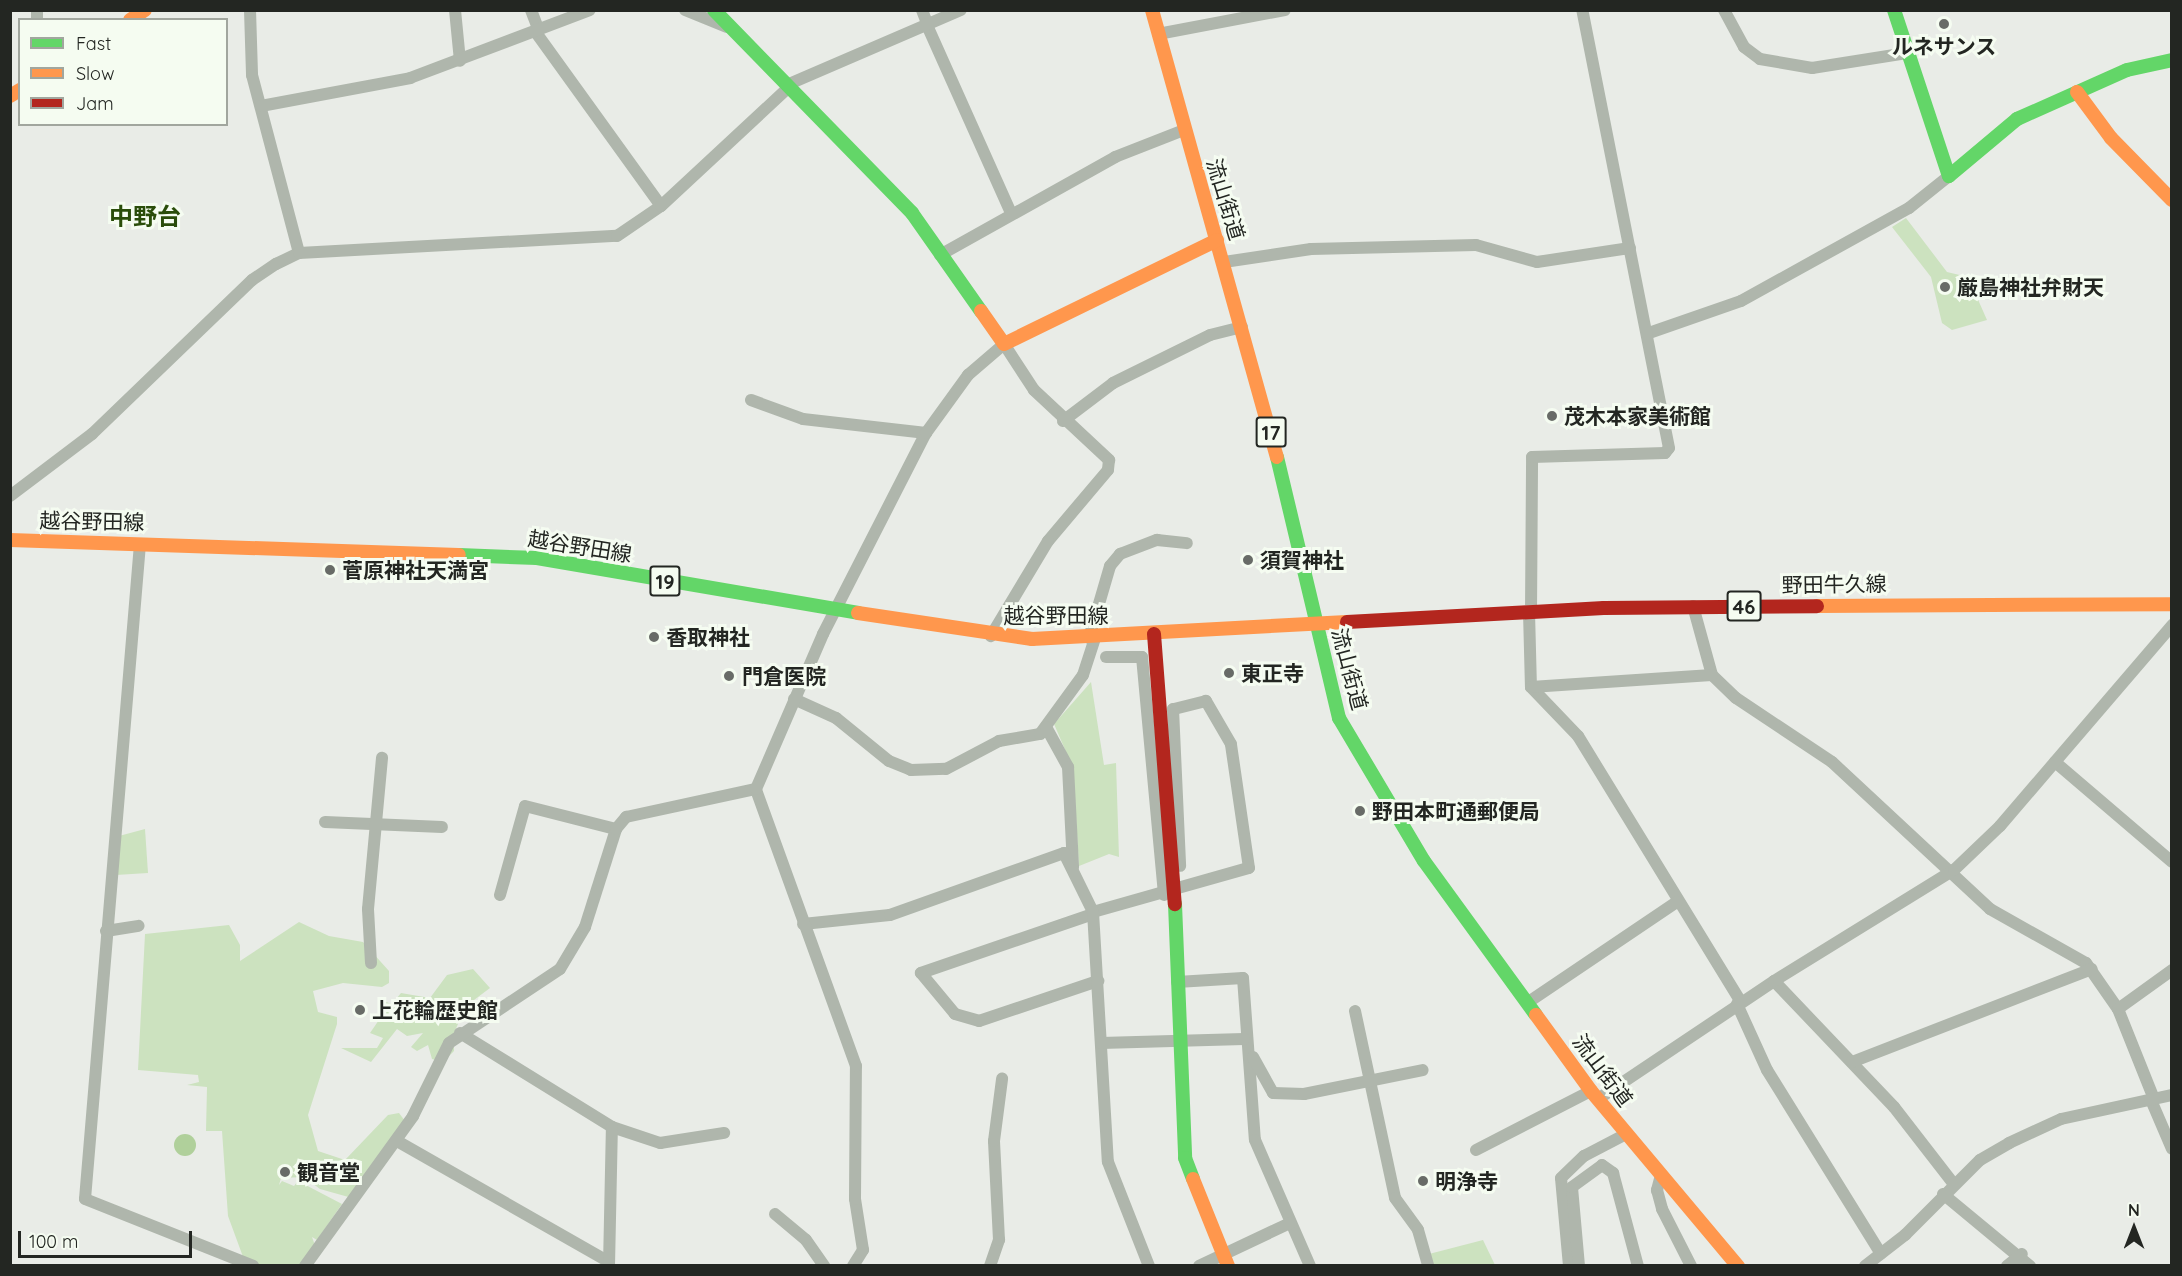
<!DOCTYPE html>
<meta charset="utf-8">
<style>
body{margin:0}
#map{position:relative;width:2182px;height:1276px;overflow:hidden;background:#e9ece7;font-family:Quicksand,"Noto Sans JP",sans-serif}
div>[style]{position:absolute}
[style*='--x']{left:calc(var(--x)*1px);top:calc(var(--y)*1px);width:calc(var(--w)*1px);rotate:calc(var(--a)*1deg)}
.green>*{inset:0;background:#cce2bf}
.water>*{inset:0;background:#b0d09b}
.round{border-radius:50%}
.street>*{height:12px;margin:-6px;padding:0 6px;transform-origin:6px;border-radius:6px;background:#afb6ac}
.fast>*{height:14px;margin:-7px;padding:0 7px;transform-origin:7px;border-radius:7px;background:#63d668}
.slow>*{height:14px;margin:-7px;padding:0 7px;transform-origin:7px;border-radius:7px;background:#ff974d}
.jam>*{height:14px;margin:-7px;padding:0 7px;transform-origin:7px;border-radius:7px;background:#b3261e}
.dots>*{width:16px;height:16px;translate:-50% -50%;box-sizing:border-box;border:3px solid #f5fcf1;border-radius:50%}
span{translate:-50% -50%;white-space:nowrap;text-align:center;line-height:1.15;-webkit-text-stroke:6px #f5fcf1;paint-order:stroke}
.shield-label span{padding:2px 4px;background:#f5fcf1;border:2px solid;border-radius:4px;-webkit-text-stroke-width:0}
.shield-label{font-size:20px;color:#232622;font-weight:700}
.poi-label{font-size:21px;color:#232622;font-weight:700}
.left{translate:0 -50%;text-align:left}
.street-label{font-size:21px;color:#232622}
.quarter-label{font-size:24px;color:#2a4d0a;font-weight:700}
.frame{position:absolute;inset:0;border:12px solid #232622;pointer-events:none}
.legend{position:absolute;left:18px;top:18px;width:210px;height:108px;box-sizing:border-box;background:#f5fcf1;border:2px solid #a1a69e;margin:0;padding:8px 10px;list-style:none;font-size:18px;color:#232622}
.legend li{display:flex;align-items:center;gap:12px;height:30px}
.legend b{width:30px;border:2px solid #a1a69e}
.north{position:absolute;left:2104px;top:1198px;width:60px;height:60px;-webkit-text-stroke:4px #f5fcf1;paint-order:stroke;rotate:0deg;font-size:16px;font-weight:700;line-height:24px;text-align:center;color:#232622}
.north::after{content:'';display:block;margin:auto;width:21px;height:27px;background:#232622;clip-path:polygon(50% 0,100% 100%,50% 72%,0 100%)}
.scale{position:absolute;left:18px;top:1231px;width:174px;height:27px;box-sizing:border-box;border:3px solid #232622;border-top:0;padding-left:8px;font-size:18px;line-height:21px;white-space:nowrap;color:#232622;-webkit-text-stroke:4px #f5fcf1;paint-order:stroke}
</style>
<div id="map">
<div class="green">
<div style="clip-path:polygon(1906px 218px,1947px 272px,1968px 277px,1987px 320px,1952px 330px,1942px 323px,1931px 277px,1892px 227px)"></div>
<div style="clip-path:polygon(1091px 682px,1104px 765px,1116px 763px,1119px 857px,1109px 854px,1079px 866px,1073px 768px,1054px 724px)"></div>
<div style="clip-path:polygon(145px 829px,148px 873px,116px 875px,119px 836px)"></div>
<div style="clip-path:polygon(299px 922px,329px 936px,363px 942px,389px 971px,389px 983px,382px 987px,343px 983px,313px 991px,318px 1012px,337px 1017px,337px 1024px,308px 1115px,318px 1151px,345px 1160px,388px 1115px,399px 1113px,405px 1121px,352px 1198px,320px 1189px,304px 1177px,281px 1178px,279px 1185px,282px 1181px,294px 1186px,298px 1181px,342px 1204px,317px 1240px,312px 1237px,318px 1254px,313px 1265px,246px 1265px,228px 1216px,222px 1131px,206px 1131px,207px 1087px,187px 1085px,199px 1082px,198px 1075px,138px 1070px,145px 934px,229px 925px,240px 945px,240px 961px)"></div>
<div style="clip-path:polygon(473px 969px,490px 988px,466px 1006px,454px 1033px,454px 1051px,443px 1062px,432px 1059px,428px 1045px,417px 1051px,411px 1047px,423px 1033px,407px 1036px,397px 1029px,371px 1062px,341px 1048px,377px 1048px,383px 1038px,370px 1033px,381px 1017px,383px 1001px,392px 1004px,401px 993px,430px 998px,447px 975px)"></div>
<div style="clip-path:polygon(1483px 1240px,1495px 1265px,1431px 1265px,1429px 1254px)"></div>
</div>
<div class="water">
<div class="round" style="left:174px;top:1134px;width:22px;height:22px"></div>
</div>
<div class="street">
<div style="--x:37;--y:10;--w:10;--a:90"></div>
<div style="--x:250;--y:10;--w:65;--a:88.2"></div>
<div style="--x:252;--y:75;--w:184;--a:75.2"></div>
<div style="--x:455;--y:10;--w:51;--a:84.4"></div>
<div style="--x:531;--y:10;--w:22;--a:69"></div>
<div style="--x:685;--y:10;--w:45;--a:22"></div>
<div style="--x:922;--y:10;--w:14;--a:69"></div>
<div style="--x:1724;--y:10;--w:42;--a:61.6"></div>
<div style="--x:1744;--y:47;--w:20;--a:37"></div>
<div style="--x:1760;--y:59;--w:53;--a:9.8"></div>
<div style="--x:1812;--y:68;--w:96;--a:-9"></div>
<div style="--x:926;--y:23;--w:208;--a:65.9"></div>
<div style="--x:537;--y:34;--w:212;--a:54.2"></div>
<div style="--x:1158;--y:34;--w:129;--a:-10.7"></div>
<div style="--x:789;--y:84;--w:187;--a:-23.3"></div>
<div style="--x:261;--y:106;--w:152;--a:-10.6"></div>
<div style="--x:410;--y:78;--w:192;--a:-20.7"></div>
<div style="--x:940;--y:255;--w:201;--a:-29.2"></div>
<div style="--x:1115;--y:157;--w:74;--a:-21.4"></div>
<div style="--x:1224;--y:262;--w:88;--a:-8.5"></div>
<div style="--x:1311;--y:249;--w:165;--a:-1.4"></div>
<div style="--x:1476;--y:245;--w:63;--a:15.6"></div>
<div style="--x:1537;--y:262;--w:94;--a:-8.6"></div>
<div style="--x:1649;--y:333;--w:97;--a:-19.2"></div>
<div style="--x:1741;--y:301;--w:192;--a:-29"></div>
<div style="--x:1909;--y:208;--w:51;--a:-38.7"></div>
<div style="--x:751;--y:400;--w:55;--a:20.1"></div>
<div style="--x:803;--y:419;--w:124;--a:6.5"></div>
<div style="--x:1063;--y:421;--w:63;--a:-37.2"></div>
<div style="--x:1113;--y:383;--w:108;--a:-26.3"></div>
<div style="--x:1210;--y:335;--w:33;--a:-14"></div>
<div style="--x:10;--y:496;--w:103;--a:-37.1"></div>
<div style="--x:92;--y:434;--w:222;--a:-43.9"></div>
<div style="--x:252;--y:280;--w:29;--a:-34"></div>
<div style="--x:276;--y:264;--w:25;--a:-26"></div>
<div style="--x:299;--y:253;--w:318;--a:-3.1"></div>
<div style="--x:617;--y:236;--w:53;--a:-34.3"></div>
<div style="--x:661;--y:206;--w:176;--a:-42.9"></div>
<div style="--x:140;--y:544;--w:657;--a:94.8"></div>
<div style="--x:85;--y:1199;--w:181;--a:21.7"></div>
<div style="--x:1693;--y:606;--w:72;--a:74.6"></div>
<div style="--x:1712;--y:675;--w:33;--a:44"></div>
<div style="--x:1736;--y:698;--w:115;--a:33.7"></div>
<div style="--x:1832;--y:762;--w:216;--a:42.9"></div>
<div style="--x:1990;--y:909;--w:110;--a:29.4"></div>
<div style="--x:2086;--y:963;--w:56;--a:55.2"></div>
<div style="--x:2118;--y:1009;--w:97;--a:68.2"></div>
<div style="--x:1529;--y:612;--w:75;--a:88.5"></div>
<div style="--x:1531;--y:687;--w:68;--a:46.2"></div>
<div style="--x:1578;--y:736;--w:312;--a:58.5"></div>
<div style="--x:1531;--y:612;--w:155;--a:-89.6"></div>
<div style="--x:1532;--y:457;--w:133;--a:-1.7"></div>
<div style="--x:1665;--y:453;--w:6;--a:-51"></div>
<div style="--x:1669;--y:448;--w:447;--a:-101.2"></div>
<div style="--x:1089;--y:638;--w:75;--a:-73.7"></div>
<div style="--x:1110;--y:566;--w:16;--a:-50"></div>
<div style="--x:1120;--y:554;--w:40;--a:-21"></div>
<div style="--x:1157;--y:540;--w:30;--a:6"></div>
<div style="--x:1106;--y:657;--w:36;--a:0"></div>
<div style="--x:1142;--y:657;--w:239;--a:84.7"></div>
<div style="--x:1531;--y:687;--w:181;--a:-3.8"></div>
<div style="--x:794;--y:699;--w:46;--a:24.3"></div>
<div style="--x:836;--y:718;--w:68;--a:39.1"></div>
<div style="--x:889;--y:761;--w:24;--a:22"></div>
<div style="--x:911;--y:770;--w:35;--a:-2"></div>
<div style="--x:946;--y:769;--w:60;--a:-27.8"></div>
<div style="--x:999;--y:741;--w:42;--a:-9.7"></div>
<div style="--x:1040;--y:734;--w:73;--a:-53.9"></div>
<div style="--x:1083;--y:675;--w:39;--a:-72"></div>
<div style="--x:1046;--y:727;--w:46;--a:61.2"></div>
<div style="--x:1068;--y:767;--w:100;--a:87.1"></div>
<div style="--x:2055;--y:762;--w:154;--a:40.5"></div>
<div style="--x:325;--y:822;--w:117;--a:2.4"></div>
<div style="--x:500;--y:895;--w:92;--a:-74.3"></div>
<div style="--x:525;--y:806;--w:94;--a:14.2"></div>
<div style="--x:1093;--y:912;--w:162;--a:-15.8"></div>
<div style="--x:1249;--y:868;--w:125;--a:-98.3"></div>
<div style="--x:1231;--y:744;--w:50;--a:-120.2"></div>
<div style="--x:1206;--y:701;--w:34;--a:166"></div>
<div style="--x:1173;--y:709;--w:157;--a:87.4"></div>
<div style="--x:1093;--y:914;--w:182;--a:161.1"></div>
<div style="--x:921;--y:973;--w:53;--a:50.3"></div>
<div style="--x:955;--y:1014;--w:25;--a:16"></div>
<div style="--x:979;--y:1021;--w:126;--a:-18.6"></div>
<div style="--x:803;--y:924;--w:87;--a:-5.9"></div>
<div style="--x:890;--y:915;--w:185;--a:-19.6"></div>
<div style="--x:1064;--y:853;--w:66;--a:63.8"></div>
<div style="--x:1093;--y:912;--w:250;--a:86.6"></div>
<div style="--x:1108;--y:1162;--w:112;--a:68.5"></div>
<div style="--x:106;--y:931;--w:33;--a:-9"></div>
<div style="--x:371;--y:963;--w:54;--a:-93.2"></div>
<div style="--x:368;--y:909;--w:152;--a:-84.7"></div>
<div style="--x:1774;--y:981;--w:174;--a:46.4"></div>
<div style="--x:1894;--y:1107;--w:96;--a:52.2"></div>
<div style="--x:1177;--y:982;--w:66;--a:-3.5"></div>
<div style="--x:1243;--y:978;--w:162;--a:85.8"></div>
<div style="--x:1255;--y:1140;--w:137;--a:66.4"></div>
<div style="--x:1527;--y:1003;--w:181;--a:-34"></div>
<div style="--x:1737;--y:1004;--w:72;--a:65.6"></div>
<div style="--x:1767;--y:1070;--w:216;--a:58.2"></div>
<div style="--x:2118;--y:1009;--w:67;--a:-35.8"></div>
<div style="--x:1355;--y:1011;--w:191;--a:77.9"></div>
<div style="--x:1395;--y:1198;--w:39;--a:54"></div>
<div style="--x:1418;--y:1230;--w:37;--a:74"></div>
<div style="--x:460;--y:1033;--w:179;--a:31.7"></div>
<div style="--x:612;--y:1127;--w:51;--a:18.4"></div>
<div style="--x:660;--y:1143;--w:65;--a:-8.9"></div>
<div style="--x:1101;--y:1043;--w:143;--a:-1.6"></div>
<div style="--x:1253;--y:1057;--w:41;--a:60.9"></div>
<div style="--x:1273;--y:1093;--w:31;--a:2"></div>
<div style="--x:1304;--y:1094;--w:121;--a:-11.4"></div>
<div style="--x:1852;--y:1062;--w:257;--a:-21.2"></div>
<div style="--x:1598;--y:1099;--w:212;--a:-33.8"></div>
<div style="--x:1774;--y:981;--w:211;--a:-31.7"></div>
<div style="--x:1954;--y:870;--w:64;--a:-43.7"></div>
<div style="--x:2000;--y:826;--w:265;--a:-49.4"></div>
<div style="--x:2151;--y:1100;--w:53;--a:66.8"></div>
<div style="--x:397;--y:1141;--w:244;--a:29.7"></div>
<div style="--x:1476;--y:1150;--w:129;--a:-27.2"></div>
<div style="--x:1661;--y:1175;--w:16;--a:105"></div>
<div style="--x:1657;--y:1190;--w:20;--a:75"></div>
<div style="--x:1662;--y:1209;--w:64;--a:63"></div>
<div style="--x:1943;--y:1194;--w:113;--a:39.6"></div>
<div style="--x:775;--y:1214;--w:40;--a:40"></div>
<div style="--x:806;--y:1240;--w:32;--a:55"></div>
<div style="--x:305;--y:1266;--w:185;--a:-54.2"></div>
<div style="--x:413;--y:1116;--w:81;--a:-63.7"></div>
<div style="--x:449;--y:1043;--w:133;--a:-33.7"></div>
<div style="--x:560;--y:969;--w:49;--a:-59.2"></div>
<div style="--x:585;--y:927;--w:103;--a:-72.4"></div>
<div style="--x:616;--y:829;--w:16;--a:-50"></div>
<div style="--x:626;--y:817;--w:133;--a:-12.2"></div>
<div style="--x:609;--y:1266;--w:139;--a:-88.8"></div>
<div style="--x:853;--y:1266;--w:19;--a:-58"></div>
<div style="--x:863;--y:1250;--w:52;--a:-98.9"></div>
<div style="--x:855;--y:1199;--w:133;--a:-89.6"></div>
<div style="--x:856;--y:1066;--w:294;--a:-109.9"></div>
<div style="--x:756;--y:789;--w:169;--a:-66.6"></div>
<div style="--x:823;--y:634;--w:226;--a:-62.9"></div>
<div style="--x:926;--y:433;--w:72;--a:-54.1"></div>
<div style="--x:968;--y:375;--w:48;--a:-40.7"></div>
<div style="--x:1004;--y:344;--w:55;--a:56.9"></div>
<div style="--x:1034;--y:390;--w:103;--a:43"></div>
<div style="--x:1109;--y:460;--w:10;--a:96"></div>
<div style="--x:1108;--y:470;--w:93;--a:130.2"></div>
<div style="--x:1048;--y:541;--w:111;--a:121"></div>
<div style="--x:990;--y:1266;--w:28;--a:-71"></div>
<div style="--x:999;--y:1240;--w:99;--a:-92.9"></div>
<div style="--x:994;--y:1141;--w:63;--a:-82.6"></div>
<div style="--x:1199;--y:1266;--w:101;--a:-25.3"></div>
<div style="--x:1569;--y:1266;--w:88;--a:-95.2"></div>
<div style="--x:1561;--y:1178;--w:32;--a:-44"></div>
<div style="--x:1584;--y:1156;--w:47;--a:-27.6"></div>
<div style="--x:1579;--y:1266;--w:79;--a:-95.1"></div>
<div style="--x:1572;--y:1187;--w:37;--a:-36"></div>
<div style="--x:1602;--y:1165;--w:14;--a:36"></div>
<div style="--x:1613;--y:1173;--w:96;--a:75"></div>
<div style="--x:1865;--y:1266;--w:51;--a:-37.8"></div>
<div style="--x:1905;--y:1235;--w:106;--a:-45"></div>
<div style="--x:1980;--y:1160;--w:34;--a:-30"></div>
<div style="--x:2009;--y:1143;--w:57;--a:-24.8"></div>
<div style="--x:2061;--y:1119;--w:114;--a:-12.2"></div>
<div style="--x:2007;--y:1266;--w:19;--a:-39"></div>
</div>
<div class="fast">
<div style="--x:714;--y:10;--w:284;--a:45.7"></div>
<div style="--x:912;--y:213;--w:120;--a:54.9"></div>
<div style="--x:1894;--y:10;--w:175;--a:71.7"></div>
<div style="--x:1949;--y:176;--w:89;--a:-40"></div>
<div style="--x:2017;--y:119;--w:120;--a:-24"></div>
<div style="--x:2127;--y:70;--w:46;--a:-12.5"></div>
<div style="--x:1277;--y:457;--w:173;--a:76.6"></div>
<div style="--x:459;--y:555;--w:78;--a:2.2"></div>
<div style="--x:537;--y:558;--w:326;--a:9.7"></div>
<div style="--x:1317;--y:625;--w:96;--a:76.7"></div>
<div style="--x:1339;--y:718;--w:166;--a:59.3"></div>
<div style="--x:1424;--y:861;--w:190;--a:54"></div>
<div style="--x:1175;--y:904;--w:254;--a:87.7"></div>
<div style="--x:1185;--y:1158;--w:22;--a:69"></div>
</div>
<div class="slow">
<div style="--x:1152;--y:10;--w:464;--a:74.4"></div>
<div style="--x:130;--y:20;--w:18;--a:-34"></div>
<div style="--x:2077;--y:92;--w:57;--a:53.5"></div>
<div style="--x:2111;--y:138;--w:87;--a:45.5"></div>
<div style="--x:10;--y:96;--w:12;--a:-31"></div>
<div style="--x:981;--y:311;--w:40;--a:55.1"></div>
<div style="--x:1004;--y:344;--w:237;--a:-26"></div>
<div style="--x:10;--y:540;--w:449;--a:1.9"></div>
<div style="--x:1817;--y:606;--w:355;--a:-0.3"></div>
<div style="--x:858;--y:613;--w:176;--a:8.5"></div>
<div style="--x:1032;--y:639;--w:315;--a:-3.1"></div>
<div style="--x:1536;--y:1015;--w:94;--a:54.1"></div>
<div style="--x:1591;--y:1091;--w:229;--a:50"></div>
<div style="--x:1193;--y:1179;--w:94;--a:68.1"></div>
</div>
<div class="jam">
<div style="--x:1347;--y:622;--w:257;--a:-3.1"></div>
<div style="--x:1604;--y:608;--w:213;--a:-0.5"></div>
<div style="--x:1154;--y:634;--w:271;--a:85.6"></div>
</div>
<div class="dots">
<div style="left:1944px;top:24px;background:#686b67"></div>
<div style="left:1945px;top:287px;background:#686b67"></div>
<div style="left:1552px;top:416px;background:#686b67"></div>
<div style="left:1248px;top:560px;background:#686b67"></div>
<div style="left:330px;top:570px;background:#686b67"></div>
<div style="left:654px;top:637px;background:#686b67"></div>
<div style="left:1229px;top:673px;background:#686b67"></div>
<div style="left:729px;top:676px;background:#686b67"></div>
<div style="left:1360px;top:811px;background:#686b67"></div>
<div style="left:360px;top:1010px;background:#686b67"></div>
<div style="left:285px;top:1172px;background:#686b67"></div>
<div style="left:1423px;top:1181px;background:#686b67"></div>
</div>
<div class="shield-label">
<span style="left:1271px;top:432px">17</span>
<span style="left:665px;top:581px">19</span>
<span style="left:1744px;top:606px">46</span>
</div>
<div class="poi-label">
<span style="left:1944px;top:46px">ルネサンス</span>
<span class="left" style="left:1957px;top:287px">厳島神社弁財天</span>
<span class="left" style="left:1564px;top:416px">茂木本家美術館</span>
<span class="left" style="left:1260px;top:560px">須賀神社</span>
<span class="left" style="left:342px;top:570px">菅原神社天満宮</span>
<span class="left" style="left:666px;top:637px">香取神社</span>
<span class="left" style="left:1241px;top:673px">東正寺</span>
<span class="left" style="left:742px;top:676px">門倉医院</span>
<span class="left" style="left:1372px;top:811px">野田本町通郵便局</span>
<span class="left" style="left:372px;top:1010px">上花輪歴史館</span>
<span class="left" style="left:297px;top:1172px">観音堂</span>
<span class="left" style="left:1435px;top:1181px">明浄寺</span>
</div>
<div class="street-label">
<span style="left:1226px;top:199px;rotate:73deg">流山街道</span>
<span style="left:92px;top:521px;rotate:1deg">越谷野田線</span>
<span style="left:580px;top:546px;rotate:9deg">越谷野田線</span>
<span style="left:1834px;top:584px;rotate:-1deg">野田牛久線</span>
<span style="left:1056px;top:615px">越谷野田線</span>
<span style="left:1350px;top:669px;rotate:75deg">流山街道</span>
<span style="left:1603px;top:1070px;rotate:53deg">流山街道</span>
</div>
<div class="quarter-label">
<span style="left:145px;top:217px">中野台</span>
</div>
<div class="frame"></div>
<ul class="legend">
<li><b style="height:8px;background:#63d668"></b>Fast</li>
<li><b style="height:8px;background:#ff974d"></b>Slow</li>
<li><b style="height:8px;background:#b3261e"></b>Jam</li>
</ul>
<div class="north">N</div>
<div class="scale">100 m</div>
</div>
